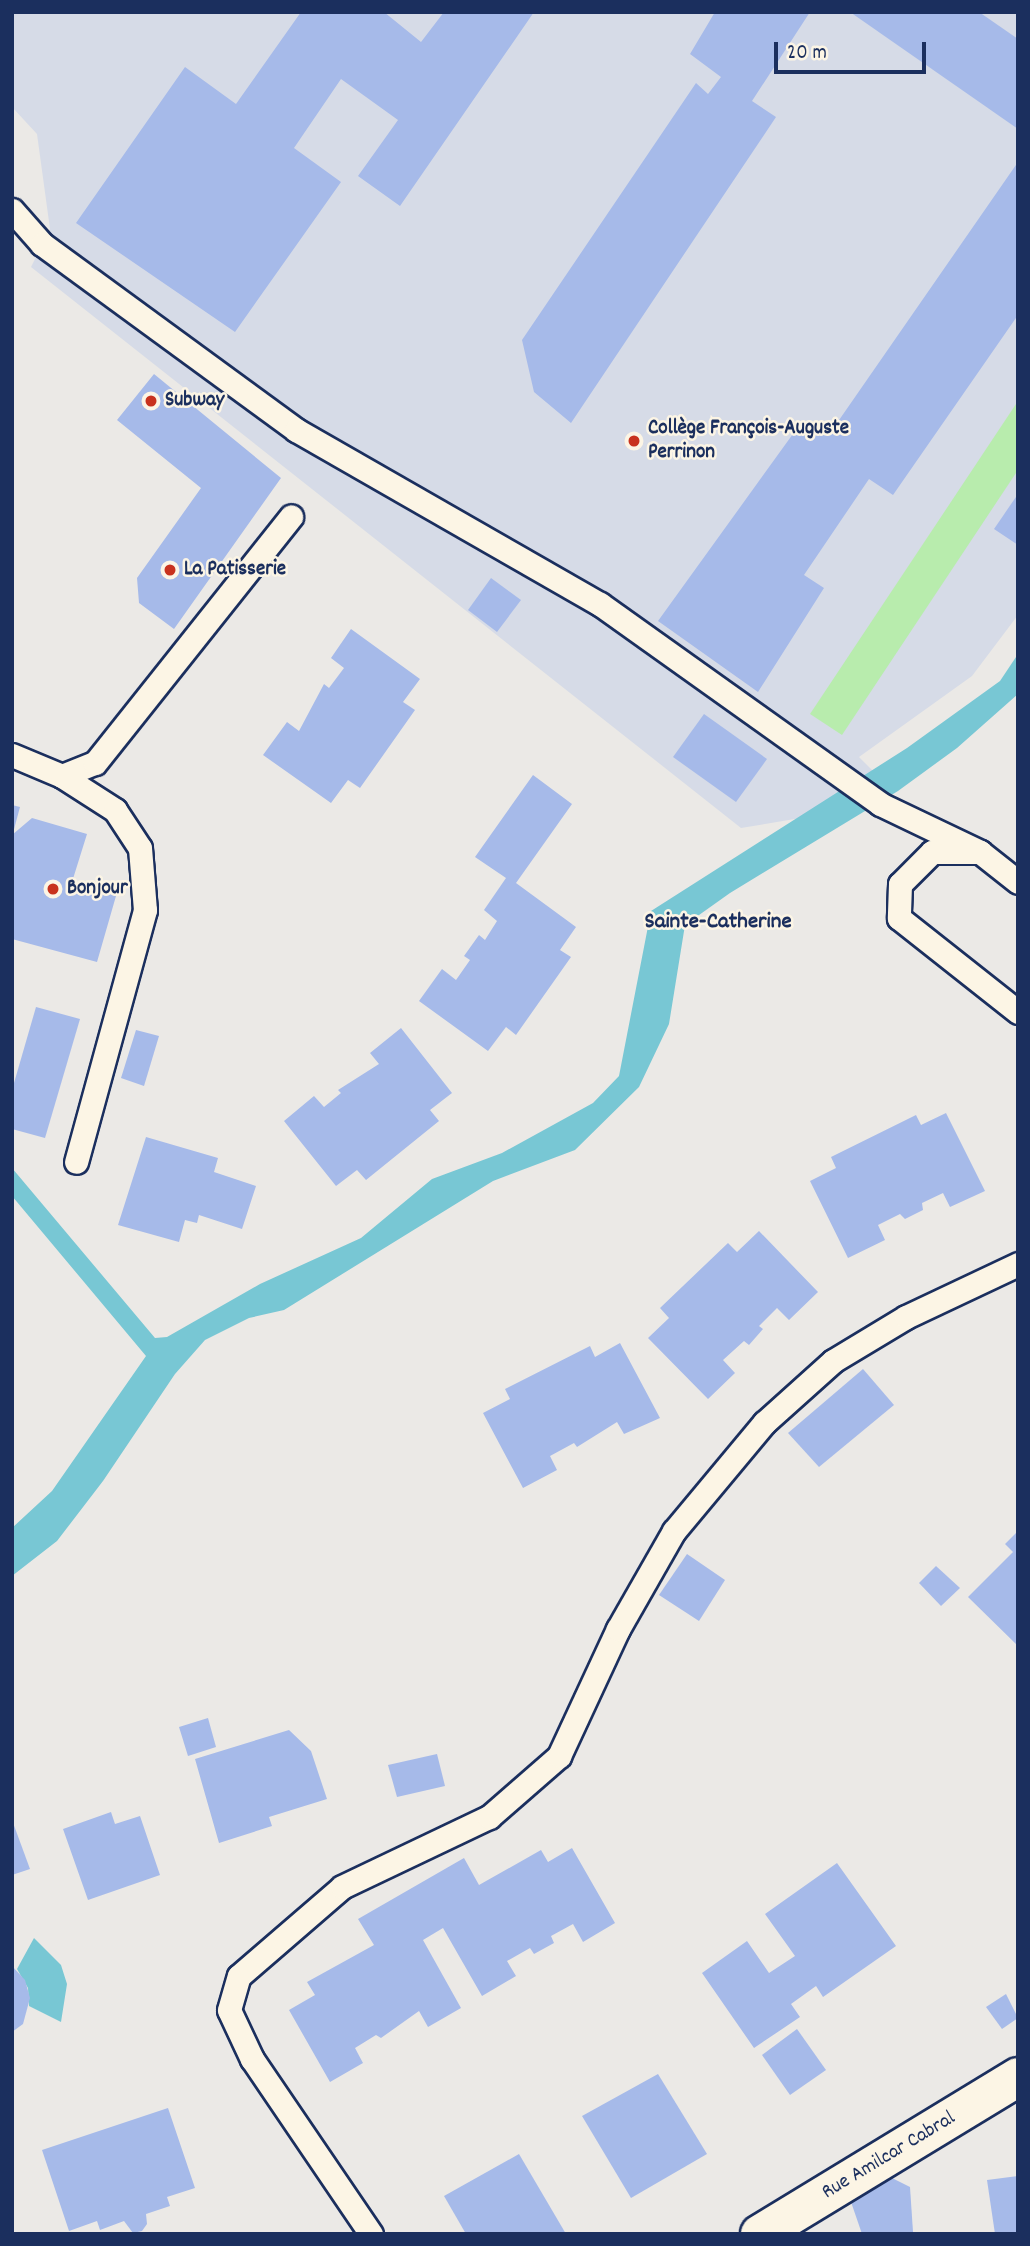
<!DOCTYPE html>
<meta charset="utf-8">
<style>
body{margin:0}
#map{position:relative;width:1030px;height:2246px;overflow:hidden;background:#ebe9e6;font-family:Dekko,sans-serif}
div>[style]{position:absolute}
[style*='--x']{left:calc(var(--x)*1px);top:calc(var(--y)*1px);width:calc(var(--w)*1px);rotate:calc(var(--a)*1deg)}
.built>*{inset:0;background:#d6dbe7}
.green>*{inset:0;background:#b8ecad}
.water>*{inset:0;background:#78c7d4}
.building>*{inset:0;background:#a6bae9}
.roads{filter:drop-shadow(2px 0 #1b2f5e) drop-shadow(-2px 0 #1b2f5e) drop-shadow(0 2px #1b2f5e) drop-shadow(0 -2px #1b2f5e)}
.service>*{height:23px;margin:-11.5px;padding:0 11.5px;transform-origin:11.5px;border-radius:11.5px;background:#fcf5e5}
.tertiary>*{height:38px;margin:-19px;padding:0 19px;transform-origin:19px;border-radius:19px;background:#fcf5e5}
.dots>*{width:19px;height:19px;translate:-50% -50%;box-sizing:border-box;border:4px solid #fcf5e5;border-radius:50%}
span{translate:-50% -50%;white-space:nowrap;text-align:center;line-height:1.15;-webkit-text-stroke:5px #fcf5e5;paint-order:stroke}
.poi-label{font-size:21px;color:#1b2f5e;font-weight:700}
.left{translate:0 -50%;text-align:left}
.street-label{font-size:21px;color:#1b2f5e}
.neighbourhood-label{font-size:23px;color:#1b2f5e;font-weight:700}
.frame{position:absolute;inset:0;border:14px solid #1b2f5e;pointer-events:none}
.scale{position:absolute;left:774px;top:42px;width:152px;height:32px;box-sizing:border-box;border:4px solid #1b2f5e;border-top:0;padding-left:9px;font-size:21px;line-height:24px;white-space:nowrap;color:#1b2f5e;-webkit-text-stroke:5px #fcf5e5;paint-order:stroke}
</style>
<div id="map">
<div class="built">
<div style="clip-path:polygon(12px 12px,1018px 12px,1018px 615px,972px 676px,859px 757px,880px 778px,854px 809px,741px 828px,31px 267px,50px 229px,37px 134px,12px 107px)"></div>
</div>
<div class="green">
<div style="clip-path:polygon(1018px 401px,1018px 470px,842px 735px,810px 714px)"></div>
</div>
<div class="water">
<div style="clip-path:polygon(1018px 654px,1018px 694px,957px 748px,898px 791px,730px 893px,685px 925px,669px 1024px,639px 1087px,575px 1150px,493px 1181px,284px 1310px,249px 1318px,205px 1340px,175px 1374px,103px 1481px,57px 1541px,12px 1576px,12px 1528px,52px 1491px,146px 1356px,12px 1196px,12px 1168px,155px 1338px,167px 1337px,260px 1284px,361px 1238px,432px 1179px,502px 1153px,593px 1103px,619px 1076px,651px 911px,907px 748px,1000px 681px)"></div>
<div style="clip-path:polygon(34px 1938px,61px 1965px,67px 1984px,61px 2022px,29px 2006px,28px 1988px,17px 1969px)"></div>
</div>
<div class="building">
<div style="clip-path:polygon(301px 12px,384px 12px,421px 42px,444px 12px,534px 12px,400px 206px,358px 176px,398px 120px,341px 79px,294px 148px,341px 182px,235px 332px,76px 223px,185px 67px,236px 104px)"></div>
<div style="clip-path:polygon(715px 12px,810px 12px,752px 101px,776px 117px,571px 423px,534px 392px,522px 340px,696px 83px,708px 94px,721px 77px,690px 54px)"></div>
<div style="clip-path:polygon(850px 12px,979px 12px,1018px 39px,1018px 129px)"></div>
<div style="clip-path:polygon(1018px 162px,1018px 315px,893px 495px,869px 479px,804px 575px,824px 588px,758px 692px,658px 621px,803px 420px,828px 436px)"></div>
<div style="clip-path:polygon(154px 374px,281px 478px,174px 629px,139px 603px,137px 578px,201px 488px,117px 420px)"></div>
<div style="clip-path:polygon(1018px 494px,1018px 545px,994px 529px)"></div>
<div style="clip-path:polygon(491px 578px,521px 600px,497px 632px,468px 610px)"></div>
<div style="clip-path:polygon(351px 629px,420px 679px,403px 702px,415px 710px,360px 788px,348px 780px,331px 803px,263px 755px,287px 722px,299px 731px,324px 684px,329px 688px,344px 668px,331px 658px)"></div>
<div style="clip-path:polygon(704px 714px,767px 759px,736px 802px,673px 757px)"></div>
<div style="clip-path:polygon(533px 775px,572px 804px,516px 883px,576px 927px,560px 950px,571px 957px,516px 1035px,506px 1027px,488px 1051px,419px 1001px,442px 969px,456px 980px,470px 960px,464px 956px,479px 935px,485px 940px,497px 921px,484px 910px,506px 878px,475px 857px)"></div>
<div style="clip-path:polygon(12px 805px,20px 807px,13px 833px,12px 833px)"></div>
<div style="clip-path:polygon(32px 818px,87px 834px,72px 882px,116px 896px,97px 962px,12px 939px,12px 835px)"></div>
<div style="clip-path:polygon(36px 1007px,80px 1019px,45px 1138px,12px 1129px,12px 1090px)"></div>
<div style="clip-path:polygon(401px 1028px,452px 1093px,430px 1110px,439px 1121px,366px 1180px,357px 1170px,336px 1186px,284px 1121px,314px 1096px,324px 1107px,341px 1093px,338px 1090px,379px 1064px,370px 1053px)"></div>
<div style="clip-path:polygon(136px 1030px,159px 1036px,144px 1086px,121px 1078px)"></div>
<div style="clip-path:polygon(946px 1113px,985px 1191px,950px 1207px,943px 1193px,922px 1203px,923px 1210px,905px 1219px,900px 1214px,878px 1225px,885px 1240px,848px 1258px,810px 1181px,836px 1168px,831px 1157px,916px 1115px,921px 1125px)"></div>
<div style="clip-path:polygon(146px 1137px,218px 1158px,214px 1172px,256px 1186px,242px 1229px,199px 1215px,197px 1223px,185px 1220px,179px 1242px,118px 1225px)"></div>
<div style="clip-path:polygon(759px 1231px,818px 1292px,789px 1320px,777px 1308px,759px 1326px,763px 1329px,749px 1345px,744px 1341px,723px 1360px,735px 1373px,708px 1399px,648px 1338px,669px 1318px,660px 1308px,728px 1243px,737px 1252px)"></div>
<div style="clip-path:polygon(620px 1343px,660px 1418px,624px 1434px,617px 1422px,577px 1447px,574px 1443px,550px 1456px,557px 1470px,523px 1488px,483px 1413px,510px 1399px,505px 1389px,590px 1346px,595px 1357px)"></div>
<div style="clip-path:polygon(863px 1369px,894px 1405px,819px 1467px,788px 1433px)"></div>
<div style="clip-path:polygon(1016px 1533px,1018px 1535px,1018px 1646px,968px 1597px,1013px 1552px,1005px 1544px)"></div>
<div style="clip-path:polygon(687px 1554px,725px 1580px,699px 1621px,659px 1595px)"></div>
<div style="clip-path:polygon(936px 1566px,960px 1588px,941px 1606px,919px 1583px)"></div>
<div style="clip-path:polygon(208px 1718px,216px 1747px,188px 1756px,179px 1727px)"></div>
<div style="clip-path:polygon(289px 1730px,311px 1751px,327px 1799px,269px 1817px,272px 1826px,219px 1843px,195px 1759px)"></div>
<div style="clip-path:polygon(437px 1754px,445px 1786px,397px 1797px,388px 1765px)"></div>
<div style="clip-path:polygon(111px 1812px,115px 1824px,140px 1816px,160px 1875px,88px 1900px,63px 1829px)"></div>
<div style="clip-path:polygon(12px 1820px,30px 1869px,12px 1875px)"></div>
<div style="clip-path:polygon(572px 1848px,615px 1923px,583px 1942px,573px 1924px,551px 1936px,554px 1943px,534px 1954px,530px 1948px,507px 1961px,516px 1976px,482px 1996px,443px 1928px,423px 1940px,461px 2008px,428px 2027px,419px 2011px,381px 2038px,376px 2035px,355px 2048px,363px 2063px,330px 2082px,289px 2010px,315px 1995px,307px 1982px,374px 1945px,358px 1919px,464px 1858px,479px 1885px,541px 1850px,548px 1862px)"></div>
<div style="clip-path:polygon(837px 1863px,896px 1946px,823px 1997px,816px 1986px,791px 2004px,800px 2017px,754px 2048px,702px 1973px,747px 1941px,769px 1973px,795px 1956px,765px 1914px)"></div>
<div style="clip-path:polygon(12px 1966px,25px 1980px,30px 1998px,23px 2024px,12px 2032px)"></div>
<div style="clip-path:polygon(1006px 1994px,1018px 2018px,1002px 2029px,986px 2007px)"></div>
<div style="clip-path:polygon(797px 2029px,826px 2070px,790px 2095px,762px 2055px)"></div>
<div style="clip-path:polygon(658px 2074px,707px 2154px,631px 2198px,582px 2116px)"></div>
<div style="clip-path:polygon(168px 2108px,195px 2188px,167px 2197px,170px 2206px,146px 2214px,147px 2224px,142px 2231px,133px 2233px,124px 2221px,100px 2230px,97px 2221px,69px 2231px,42px 2150px)"></div>
<div style="clip-path:polygon(519px 2154px,566px 2234px,466px 2234px,444px 2196px)"></div>
<div style="clip-path:polygon(1018px 2176px,1018px 2234px,995px 2234px,987px 2180px)"></div>
<div style="clip-path:polygon(892px 2178px,910px 2187px,913px 2232px,862px 2234px,851px 2202px)"></div>
</div>
<div class="roads">
<div class="service">
<div style="--x:12;--y:210;--w:45;--a:48.6"></div>
<div style="--x:42;--y:244;--w:315;--a:36.2"></div>
<div style="--x:296;--y:430;--w:350;--a:29.8"></div>
<div style="--x:600;--y:604;--w:344;--a:35.5"></div>
<div style="--x:880;--y:804;--w:111;--a:25.6"></div>
<div style="--x:12;--y:755;--w:54;--a:22.8"></div>
<div style="--x:62;--y:776;--w:35;--a:-22"></div>
<div style="--x:95;--y:763;--w:315;--a:-51.5"></div>
<div style="--x:62;--y:776;--w:63;--a:32.7"></div>
<div style="--x:115;--y:810;--w:45;--a:56.7"></div>
<div style="--x:140;--y:848;--w:62;--a:85.4"></div>
<div style="--x:145;--y:910;--w:261;--a:105.3"></div>
<div style="--x:1018;--y:882;--w:48;--a:-141.7"></div>
<div style="--x:980;--y:852;--w:48;--a:180"></div>
<div style="--x:932;--y:852;--w:45;--a:135"></div>
<div style="--x:900;--y:884;--w:34;--a:92"></div>
<div style="--x:899;--y:918;--w:152;--a:38.3"></div>
<div style="--x:371;--y:2234;--w:212;--a:-124.2"></div>
<div style="--x:252;--y:2059;--w:54;--a:-115.1"></div>
<div style="--x:229;--y:2010;--w:35;--a:-74"></div>
<div style="--x:239;--y:1976;--w:136;--a:-40.8"></div>
<div style="--x:342;--y:1887;--w:163;--a:-25.5"></div>
<div style="--x:489;--y:1817;--w:93;--a:-41.1"></div>
<div style="--x:559;--y:1756;--w:140;--a:-65.1"></div>
<div style="--x:618;--y:1629;--w:113;--a:-60.3"></div>
<div style="--x:674;--y:1531;--w:141;--a:-50.2"></div>
<div style="--x:764;--y:1423;--w:93;--a:-41.9"></div>
<div style="--x:833;--y:1361;--w:85;--a:-31.1"></div>
<div style="--x:906;--y:1317;--w:124;--a:-25.3"></div>
</div>
<div class="tertiary">
<div style="--x:760;--y:2234;--w:302;--a:-31.3"></div>
</div>
</div>
<div class="dots">
<div style="left:151px;top:401px;background:#c8321e"></div>
<div style="left:634px;top:441px;background:#c8321e"></div>
<div style="left:170px;top:570px;background:#c8321e"></div>
<div style="left:53px;top:889px;background:#c8321e"></div>
</div>
<div class="poi-label">
<span class="left" style="left:165px;top:401px">Subway</span>
<span class="left" style="left:648px;top:441px">Collège François-Auguste<br>Perrinon</span>
<span class="left" style="left:184px;top:570px">La Patisserie</span>
<span class="left" style="left:67px;top:889px">Bonjour</span>
</div>
<div class="street-label">
<span style="left:889px;top:2156px;rotate:-31deg">Rue Amilcar Cabral</span>
</div>
<div class="neighbourhood-label">
<span style="left:718px;top:923px">Sainte-Catherine</span>
</div>
<div class="frame"></div>
<div class="scale">20 m</div>
</div>
